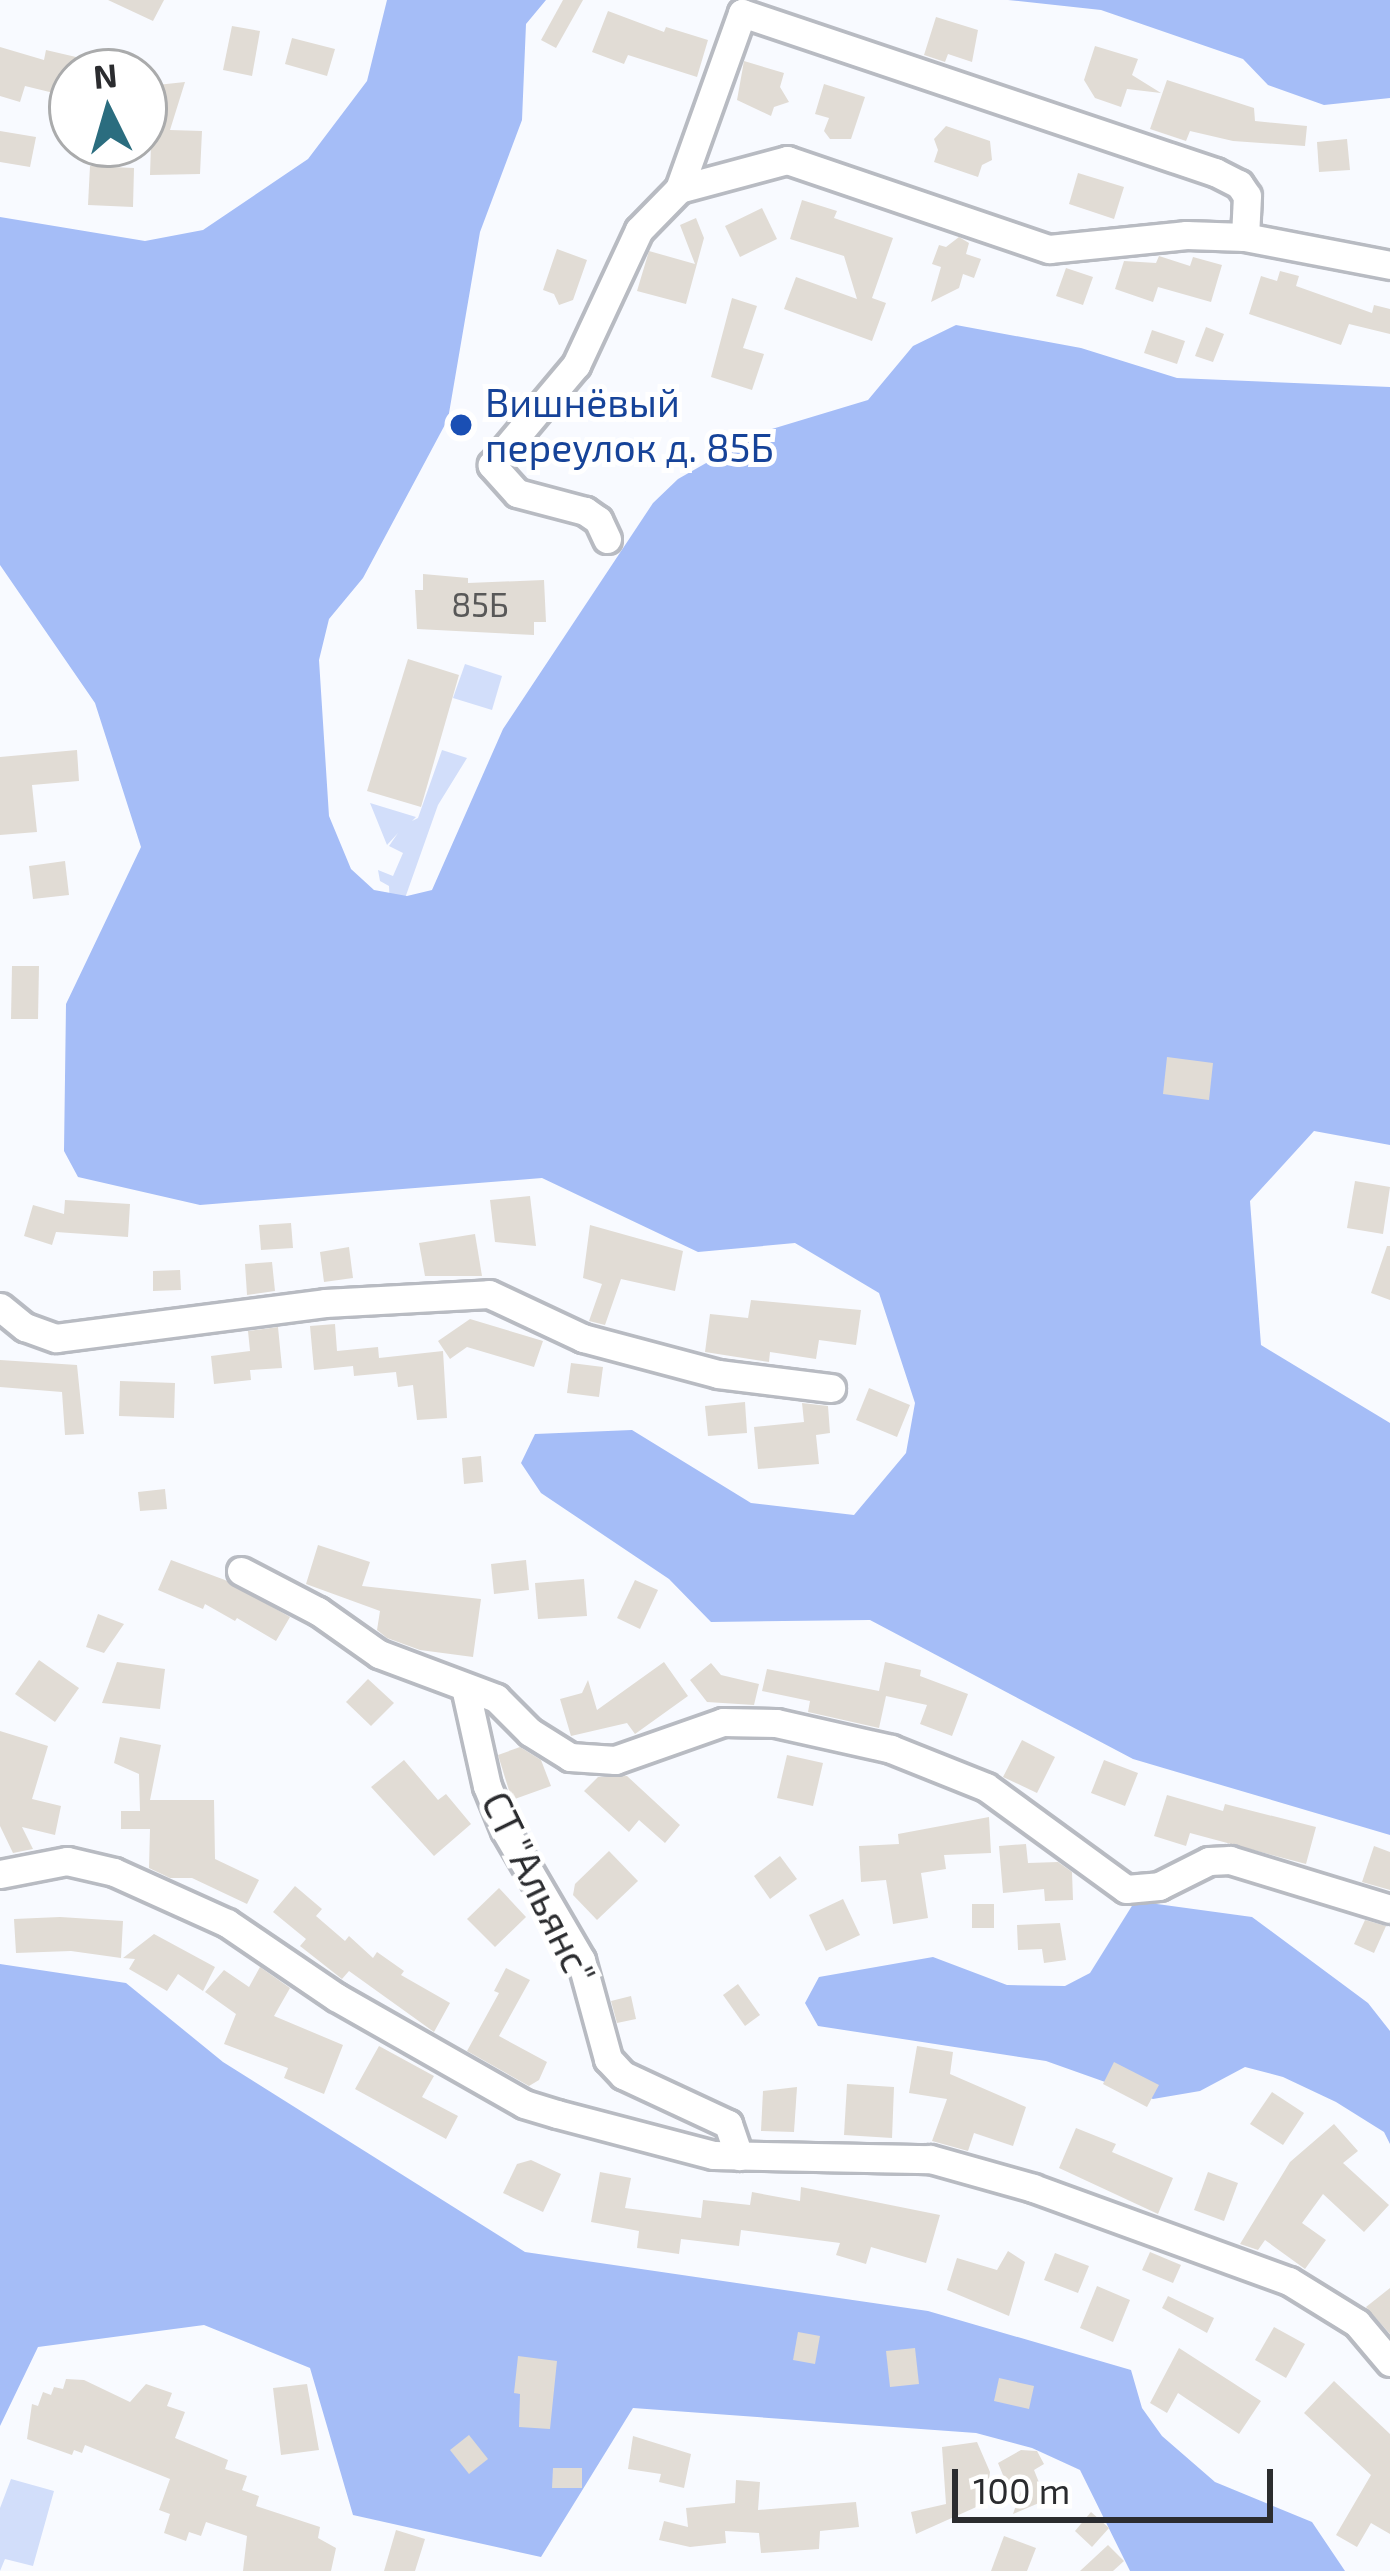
<!DOCTYPE html>
<meta charset="utf-8">
<style>
body{margin:0}
#map{position:relative;width:1390px;height:2571px;overflow:hidden;background:#f8faff;font-family:"Exo 2",sans-serif}
div>[style]{position:absolute}
[style*='--x']{left:calc(var(--x)*1px);top:calc(var(--y)*1px);width:calc(var(--w)*1px);rotate:calc(var(--a)*1deg)}
.green>*{inset:0;background:#d2defa}
.forest>*{inset:0;background:#a5bdf7}
.building>*{inset:0;background:#e1dcd5}
.roads{filter:drop-shadow(3px 0 #b8bbc2) drop-shadow(-3px 0 #b8bbc2) drop-shadow(0 3px #b8bbc2) drop-shadow(0 -3px #b8bbc2)}
.minor>*{height:27px;margin:-13.5px;padding:0 13.5px;transform-origin:13.5px;border-radius:13.5px;background:#fff}
.dots>*{width:33px;height:33px;translate:-50% -50%;box-sizing:border-box;border:6px solid #fff;border-radius:50%}
span{translate:-50% -50%;white-space:nowrap;text-align:center;line-height:1.15;-webkit-text-stroke:10px #fff;paint-order:stroke}
.number-label{font-size:33px;color:#585858}
.number-label span{-webkit-text-stroke-width:0}
.transit-label{font-size:39px;color:#164399}
.left{translate:0 -50%;text-align:left}
.street-label{font-size:39px;color:#2b2c2f}
.north{position:absolute;left:48px;top:48px;width:120px;height:120px;box-sizing:border-box;background:#fff;border:3px solid #aaabac;border-radius:50%;rotate:355deg;font-size:33px;font-weight:700;line-height:48px;text-align:center;color:#2b2c2f}
.north::after{content:'';display:block;margin:auto;width:42px;height:54px;background:#2b6d7f;clip-path:polygon(50% 0,100% 100%,50% 72%,0 100%)}
.scale{position:absolute;left:952px;top:2469px;width:321px;height:54px;box-sizing:border-box;border:6px solid #2b2c2f;border-top:0;padding-left:15px;font-size:36px;line-height:42px;white-space:nowrap;color:#2b2c2f;-webkit-text-stroke:9px #fff;paint-order:stroke}
</style>
<div id="map">
<div class="green">
<div style="clip-path:polygon(465px 664px,502px 676px,492px 710px,453px 698px)"></div>
<div style="clip-path:polygon(442px 750px,467px 758px,438px 805px,404px 901px,390px 906px,389px 886px,380px 881px,378px 870px,393px 876px,403px 853px,389px 846px,398px 833px,387px 845px,370px 803px,416px 817px,412px 821px,418px 818px)"></div>
<div style="clip-path:polygon(11px 2479px,54px 2491px,33px 2566px,5px 2559px,0 2571px,0 2508px)"></div>
</div>
<div class="forest">
<div style="clip-path:polygon(387px 0,546px 0,526px 24px,522px 120px,480px 232px,448px 419px,363px 578px,329px 619px,319px 660px,329px 816px,351px 869px,374px 890px,407px 896px,432px 890px,503px 729px,653px 503px,678px 479px,759px 433px,868px 400px,913px 346px,956px 325px,1081px 348px,1177px 378px,1390px 387px,1390px 1145px,1314px 1131px,1250px 1201px,1261px 1345px,1390px 1423px,1390px 1835px,1133px 1759px,870px 1620px,711px 1622px,669px 1579px,541px 1493px,521px 1463px,535px 1434px,632px 1430px,751px 1503px,854px 1515px,906px 1453px,915px 1403px,879px 1293px,795px 1243px,698px 1252px,542px 1178px,200px 1205px,78px 1177px,64px 1151px,66px 1004px,141px 847px,95px 703px,0 565px,0 217px,145px 241px,203px 230px,308px 159px,367px 81px)"></div>
<div style="clip-path:polygon(1008px 0,1390px 0,1390px 98px,1324px 105px,1268px 85px,1243px 59px,1101px 10px)"></div>
<div style="clip-path:polygon(1135px 1901px,1252px 1917px,1368px 2003px,1390px 2031px,1390px 2144px,1384px 2132px,1336px 2102px,1283px 2077px,1245px 2067px,1200px 2091px,1153px 2099px,1046px 2061px,818px 2026px,805px 2003px,819px 1977px,933px 1957px,1007px 1985px,1065px 1986px,1090px 1973px)"></div>
<div style="clip-path:polygon(0 1964px,126px 1983px,223px 2062px,525px 2252px,928px 2311px,1131px 2370px,1142px 2408px,1162px 2436px,1215px 2482px,1312px 2522px,1345px 2571px,1130px 2571px,1080px 2470px,1032px 2448px,976px 2433px,633px 2408px,541px 2557px,353px 2515px,310px 2368px,204px 2325px,38px 2347px,0 2426px)"></div>
</div>
<div class="building">
<div style="clip-path:polygon(108px 0,164px 0,153px 21px)"></div>
<div style="clip-path:polygon(563px 0,583px 0,556px 48px,541px 40px)"></div>
<div style="clip-path:polygon(608px 11px,664px 32px,666px 27px,708px 40px,697px 77px,628px 55px,624px 64px,592px 52px)"></div>
<div style="clip-path:polygon(936px 17px,978px 30px,972px 62px,948px 54px,945px 62px,924px 55px)"></div>
<div style="clip-path:polygon(232px 26px,260px 31px,252px 76px,223px 70px)"></div>
<div style="clip-path:polygon(292px 38px,335px 49px,327px 76px,285px 64px)"></div>
<div style="clip-path:polygon(1095px 46px,1138px 59px,1132px 75px,1161px 93px,1127px 89px,1121px 107px,1095px 98px,1084px 80px)"></div>
<div style="clip-path:polygon(0 47px,44px 60px,46px 50px,76px 57px,66px 96px,25px 86px,20px 102px,0 96px)"></div>
<div style="clip-path:polygon(744px 61px,784px 73px,780px 87px,789px 102px,774px 107px,771px 116px,737px 100px)"></div>
<div style="clip-path:polygon(144px 78px,157px 85px,185px 82px,170px 130px,202px 131px,200px 174px,150px 175px,152px 112px,144px 111px)"></div>
<div style="clip-path:polygon(1167px 80px,1254px 108px,1255px 121px,1307px 126px,1305px 146px,1233px 141px,1190px 131px,1186px 141px,1150px 129px)"></div>
<div style="clip-path:polygon(824px 84px,865px 97px,851px 139px,830px 139px,824px 131px,829px 118px,815px 114px)"></div>
<div style="clip-path:polygon(946px 126px,990px 141px,992px 160px,982px 165px,978px 177px,934px 162px,938px 150px,934px 139px)"></div>
<div style="clip-path:polygon(0 131px,36px 137px,30px 167px,0 162px)"></div>
<div style="clip-path:polygon(1347px 139px,1350px 170px,1319px 172px,1317px 142px)"></div>
<div style="clip-path:polygon(90px 166px,134px 168px,133px 207px,88px 205px)"></div>
<div style="clip-path:polygon(1078px 173px,1124px 187px,1114px 219px,1069px 204px)"></div>
<div style="clip-path:polygon(802px 200px,837px 211px,834px 218px,893px 238px,872px 298px,886px 303px,872px 341px,784px 309px,796px 277px,857px 299px,844px 256px,790px 239px)"></div>
<div style="clip-path:polygon(762px 208px,777px 239px,740px 257px,725px 226px)"></div>
<div style="clip-path:polygon(696px 218px,704px 238px,686px 304px,637px 291px,649px 251px,695px 264px,680px 225px)"></div>
<div style="clip-path:polygon(959px 237px,969px 243px,966px 254px,981px 259px,974px 278px,963px 274px,959px 288px,931px 302px,941px 267px,932px 264px,939px 245px,946px 247px)"></div>
<div style="clip-path:polygon(557px 249px,587px 260px,573px 300px,559px 305px,554px 294px,543px 290px)"></div>
<div style="clip-path:polygon(1159px 256px,1190px 266px,1193px 257px,1222px 265px,1211px 302px,1158px 287px,1153px 302px,1115px 289px,1124px 261px,1156px 263px)"></div>
<div style="clip-path:polygon(1066px 268px,1093px 277px,1083px 305px,1056px 296px)"></div>
<div style="clip-path:polygon(1280px 271px,1299px 276px,1296px 286px,1372px 313px,1374px 305px,1390px 309px,1390px 334px,1349px 324px,1341px 345px,1249px 314px,1261px 276px,1277px 281px)"></div>
<div style="clip-path:polygon(732px 298px,757px 306px,743px 348px,764px 354px,752px 390px,711px 377px)"></div>
<div style="clip-path:polygon(1206px 327px,1224px 334px,1213px 362px,1195px 356px)"></div>
<div style="clip-path:polygon(1152px 330px,1185px 341px,1177px 364px,1144px 353px)"></div>
<div style="clip-path:polygon(423px 574px,468px 578px,468px 583px,544px 580px,546px 622px,534px 622px,534px 635px,417px 629px,415px 590px,423px 590px)"></div>
<div style="clip-path:polygon(408px 659px,459px 675px,421px 807px,367px 791px)"></div>
<div style="clip-path:polygon(77px 750px,79px 781px,32px 785px,37px 832px,0 835px,0 757px)"></div>
<div style="clip-path:polygon(65px 861px,69px 895px,33px 899px,29px 866px)"></div>
<div style="clip-path:polygon(12px 966px,39px 966px,38px 1019px,11px 1019px)"></div>
<div style="clip-path:polygon(1167px 1057px,1213px 1063px,1209px 1100px,1163px 1094px)"></div>
<div style="clip-path:polygon(1355px 1181px,1390px 1187px,1383px 1234px,1347px 1228px)"></div>
<div style="clip-path:polygon(530px 1196px,536px 1246px,495px 1242px,490px 1200px)"></div>
<div style="clip-path:polygon(65px 1200px,130px 1204px,128px 1237px,56px 1232px,52px 1245px,24px 1236px,33px 1205px,64px 1214px)"></div>
<div style="clip-path:polygon(291px 1223px,293px 1248px,261px 1250px,259px 1225px)"></div>
<div style="clip-path:polygon(590px 1225px,683px 1251px,675px 1291px,621px 1279px,605px 1325px,589px 1321px,602px 1284px,583px 1278px)"></div>
<div style="clip-path:polygon(475px 1234px,482px 1276px,425px 1276px,419px 1243px)"></div>
<div style="clip-path:polygon(1387px 1246px,1390px 1246px,1390px 1300px,1371px 1293px)"></div>
<div style="clip-path:polygon(349px 1247px,353px 1278px,324px 1282px,320px 1252px)"></div>
<div style="clip-path:polygon(272px 1262px,275px 1291px,247px 1295px,245px 1264px)"></div>
<div style="clip-path:polygon(180px 1270px,181px 1290px,153px 1291px,153px 1271px)"></div>
<div style="clip-path:polygon(751px 1300px,861px 1310px,856px 1345px,819px 1340px,816px 1359px,770px 1352px,769px 1362px,705px 1352px,710px 1314px,748px 1318px)"></div>
<div style="clip-path:polygon(470px 1319px,543px 1341px,534px 1367px,467px 1347px,450px 1359px,438px 1341px)"></div>
<div style="clip-path:polygon(335px 1324px,337px 1351px,378px 1347px,379px 1358px,443px 1351px,447px 1418px,417px 1420px,413px 1385px,398px 1387px,396px 1372px,354px 1376px,353px 1366px,314px 1370px,310px 1326px)"></div>
<div style="clip-path:polygon(278px 1327px,282px 1368px,250px 1370px,251px 1380px,214px 1384px,211px 1356px,250px 1351px,248px 1331px)"></div>
<div style="clip-path:polygon(0 1360px,77px 1365px,84px 1434px,65px 1435px,62px 1392px,0 1387px)"></div>
<div style="clip-path:polygon(571px 1363px,603px 1367px,599px 1397px,567px 1393px)"></div>
<div style="clip-path:polygon(120px 1381px,175px 1383px,174px 1418px,119px 1416px)"></div>
<div style="clip-path:polygon(869px 1388px,910px 1405px,897px 1437px,856px 1420px)"></div>
<div style="clip-path:polygon(745px 1402px,747px 1433px,708px 1436px,705px 1406px)"></div>
<div style="clip-path:polygon(802px 1403px,828px 1406px,830px 1433px,816px 1435px,819px 1464px,758px 1469px,754px 1427px,804px 1422px)"></div>
<div style="clip-path:polygon(481px 1456px,483px 1482px,464px 1484px,462px 1458px)"></div>
<div style="clip-path:polygon(165px 1489px,167px 1509px,140px 1511px,138px 1492px)"></div>
<div style="clip-path:polygon(318px 1545px,370px 1562px,362px 1586px,481px 1599px,473px 1657px,420px 1650px,387px 1638px,377px 1630px,380px 1611px,306px 1584px)"></div>
<div style="clip-path:polygon(171px 1560px,225px 1580px,290px 1617px,276px 1641px,237px 1618px,235px 1621px,205px 1604px,203px 1609px,158px 1590px)"></div>
<div style="clip-path:polygon(526px 1560px,529px 1590px,494px 1594px,491px 1564px)"></div>
<div style="clip-path:polygon(584px 1579px,587px 1616px,538px 1619px,535px 1583px)"></div>
<div style="clip-path:polygon(635px 1580px,658px 1590px,640px 1629px,617px 1618px)"></div>
<div style="clip-path:polygon(98px 1614px,124px 1624px,104px 1653px,86px 1647px)"></div>
<div style="clip-path:polygon(39px 1660px,79px 1688px,55px 1722px,15px 1694px)"></div>
<div style="clip-path:polygon(117px 1662px,165px 1669px,160px 1709px,102px 1703px)"></div>
<div style="clip-path:polygon(664px 1662px,688px 1696px,635px 1734px,627px 1723px,571px 1736px,560px 1699px,582px 1693px,588px 1680px,597px 1710px)"></div>
<div style="clip-path:polygon(885px 1662px,921px 1670px,920px 1676px,968px 1694px,952px 1736px,920px 1724px,927px 1705px,886px 1696px,879px 1728px,808px 1712px,810px 1701px,762px 1691px,767px 1669px,879px 1691px)"></div>
<div style="clip-path:polygon(711px 1663px,721px 1675px,759px 1684px,754px 1705px,707px 1702px,690px 1680px)"></div>
<div style="clip-path:polygon(368px 1679px,394px 1703px,371px 1726px,346px 1702px)"></div>
<div style="clip-path:polygon(0 1731px,48px 1746px,32px 1799px,61px 1806px,55px 1835px,22px 1827px,33px 1849px,13px 1853px,0 1826px)"></div>
<div style="clip-path:polygon(120px 1737px,161px 1745px,150px 1800px,214px 1800px,215px 1859px,259px 1880px,247px 1904px,192px 1878px,170px 1878px,149px 1868px,150px 1829px,121px 1829px,121px 1811px,140px 1811px,139px 1774px,114px 1763px)"></div>
<div style="clip-path:polygon(1022px 1740px,1055px 1757px,1037px 1793px,1003px 1777px)"></div>
<div style="clip-path:polygon(520px 1747px,541px 1760px,551px 1786px,512px 1800px,498px 1755px)"></div>
<div style="clip-path:polygon(787px 1755px,823px 1763px,813px 1806px,777px 1798px)"></div>
<div style="clip-path:polygon(404px 1760px,438px 1800px,446px 1794px,471px 1824px,434px 1856px,371px 1787px)"></div>
<div style="clip-path:polygon(1104px 1760px,1138px 1773px,1125px 1806px,1091px 1793px)"></div>
<div style="clip-path:polygon(627px 1776px,680px 1825px,665px 1843px,639px 1820px,629px 1832px,584px 1791px,598px 1777px)"></div>
<div style="clip-path:polygon(1167px 1795px,1223px 1811px,1225px 1804px,1316px 1827px,1306px 1864px,1190px 1833px,1186px 1846px,1154px 1836px)"></div>
<div style="clip-path:polygon(989px 1817px,991px 1853px,944px 1855px,946px 1869px,921px 1873px,928px 1918px,893px 1924px,886px 1880px,861px 1882px,859px 1846px,899px 1844px,898px 1834px)"></div>
<div style="clip-path:polygon(1026px 1844px,1028px 1863px,1058px 1862px,1072px 1872px,1073px 1900px,1045px 1901px,1044px 1889px,1003px 1893px,999px 1846px)"></div>
<div style="clip-path:polygon(1374px 1846px,1390px 1852px,1390px 1890px,1362px 1882px)"></div>
<div style="clip-path:polygon(609px 1851px,638px 1881px,597px 1920px,573px 1895px,575px 1884px)"></div>
<div style="clip-path:polygon(780px 1856px,797px 1879px,770px 1899px,754px 1876px)"></div>
<div style="clip-path:polygon(295px 1886px,322px 1909px,316px 1916px,345px 1941px,349px 1936px,373px 1958px,377px 1952px,404px 1971px,401px 1975px,450px 2003px,434px 2032px,349px 1971px,342px 1979px,300px 1946px,306px 1939px,273px 1912px)"></div>
<div style="clip-path:polygon(499px 1888px,526px 1917px,495px 1947px,467px 1919px)"></div>
<div style="clip-path:polygon(843px 1899px,860px 1935px,826px 1951px,809px 1915px)"></div>
<div style="clip-path:polygon(972px 1904px,994px 1904px,994px 1928px,972px 1928px)"></div>
<div style="clip-path:polygon(60px 1917px,123px 1921px,121px 1958px,71px 1951px,16px 1953px,14px 1919px)"></div>
<div style="clip-path:polygon(1365px 1920px,1386px 1926px,1374px 1953px,1354px 1944px)"></div>
<div style="clip-path:polygon(1060px 1923px,1066px 1960px,1044px 1963px,1042px 1949px,1018px 1950px,1017px 1925px)"></div>
<div style="clip-path:polygon(154px 1934px,215px 1967px,203px 1991px,178px 1974px,167px 1991px,129px 1969px,135px 1959px,123px 1958px)"></div>
<div style="clip-path:polygon(260px 1967px,290px 1988px,274px 2016px,343px 2045px,324px 2094px,284px 2078px,288px 2068px,224px 2044px,236px 2014px,205px 1992px,224px 1970px,249px 1987px)"></div>
<div style="clip-path:polygon(506px 1968px,530px 1980px,499px 2036px,547px 2062px,539px 2080px,529px 2086px,467px 2051px,499px 1993px,494px 1991px)"></div>
<div style="clip-path:polygon(738px 1984px,760px 2015px,745px 2026px,723px 1995px)"></div>
<div style="clip-path:polygon(631px 1996px,636px 2019px,617px 2023px,611px 2001px)"></div>
<div style="clip-path:polygon(379px 2046px,434px 2076px,422px 2097px,458px 2116px,446px 2139px,355px 2089px)"></div>
<div style="clip-path:polygon(917px 2046px,953px 2052px,950px 2074px,1026px 2107px,1013px 2146px,974px 2133px,968px 2151px,932px 2141px,947px 2099px,909px 2093px)"></div>
<div style="clip-path:polygon(1114px 2062px,1159px 2085px,1147px 2107px,1103px 2084px)"></div>
<div style="clip-path:polygon(847px 2084px,894px 2087px,892px 2138px,844px 2135px)"></div>
<div style="clip-path:polygon(797px 2087px,794px 2132px,761px 2131px,763px 2091px)"></div>
<div style="clip-path:polygon(1272px 2092px,1304px 2113px,1283px 2145px,1250px 2124px)"></div>
<div style="clip-path:polygon(1334px 2124px,1358px 2151px,1343px 2163px,1389px 2205px,1364px 2232px,1323px 2194px,1302px 2223px,1326px 2240px,1305px 2269px,1265px 2240px,1258px 2250px,1240px 2244px,1290px 2162px)"></div>
<div style="clip-path:polygon(1076px 2128px,1116px 2144px,1112px 2152px,1173px 2178px,1158px 2214px,1059px 2168px)"></div>
<div style="clip-path:polygon(531px 2160px,561px 2174px,543px 2212px,503px 2193px,517px 2164px)"></div>
<div style="clip-path:polygon(600px 2172px,631px 2178px,625px 2208px,701px 2218px,703px 2200px,750px 2205px,752px 2192px,800px 2201px,801px 2187px,940px 2215px,926px 2263px,871px 2247px,866px 2264px,836px 2255px,840px 2243px,741px 2230px,739px 2246px,681px 2239px,679px 2254px,637px 2248px,639px 2231px,591px 2222px)"></div>
<div style="clip-path:polygon(1208px 2172px,1238px 2183px,1224px 2221px,1194px 2210px)"></div>
<div style="clip-path:polygon(1008px 2251px,1025px 2262px,1009px 2316px,947px 2290px,957px 2258px,997px 2270px)"></div>
<div style="clip-path:polygon(1150px 2252px,1181px 2265px,1173px 2283px,1142px 2270px)"></div>
<div style="clip-path:polygon(1055px 2253px,1089px 2266px,1078px 2293px,1044px 2280px)"></div>
<div style="clip-path:polygon(1097px 2286px,1130px 2300px,1113px 2342px,1080px 2328px)"></div>
<div style="clip-path:polygon(1390px 2288px,1390px 2334px,1366px 2307px)"></div>
<div style="clip-path:polygon(1168px 2296px,1214px 2318px,1207px 2333px,1162px 2308px)"></div>
<div style="clip-path:polygon(1274px 2327px,1305px 2344px,1286px 2378px,1255px 2360px)"></div>
<div style="clip-path:polygon(798px 2332px,820px 2336px,815px 2364px,793px 2360px)"></div>
<div style="clip-path:polygon(915px 2348px,919px 2384px,890px 2387px,886px 2351px)"></div>
<div style="clip-path:polygon(1179px 2348px,1261px 2401px,1239px 2434px,1178px 2393px,1167px 2413px,1150px 2403px)"></div>
<div style="clip-path:polygon(518px 2356px,557px 2361px,550px 2429px,519px 2427px,520px 2394px,514px 2393px)"></div>
<div style="clip-path:polygon(999px 2378px,1034px 2386px,1029px 2409px,994px 2401px)"></div>
<div style="clip-path:polygon(66px 2379px,84px 2380px,130px 2402px,146px 2384px,172px 2393px,167px 2406px,185px 2412px,175px 2438px,228px 2460px,225px 2469px,247px 2476px,242px 2490px,259px 2496px,256px 2506px,320px 2527px,318px 2538px,336px 2548px,331px 2571px,243px 2571px,247px 2536px,206px 2522px,201px 2536px,189px 2532px,186px 2541px,164px 2533px,170px 2514px,159px 2510px,170px 2479px,85px 2445px,82px 2453px,74px 2450px,72px 2455px,27px 2439px,32px 2404px,38px 2406px,43px 2392px,51px 2395px,54px 2387px,63px 2389px)"></div>
<div style="clip-path:polygon(1334px 2381px,1390px 2434px,1390px 2534px,1371px 2523px,1357px 2547px,1336px 2535px,1371px 2475px,1304px 2413px)"></div>
<div style="clip-path:polygon(307px 2384px,319px 2450px,281px 2455px,273px 2388px)"></div>
<div style="clip-path:polygon(469px 2435px,488px 2459px,469px 2474px,450px 2450px)"></div>
<div style="clip-path:polygon(633px 2436px,691px 2454px,684px 2488px,659px 2482px,661px 2474px,628px 2469px)"></div>
<div style="clip-path:polygon(977px 2442px,990px 2472px,987px 2494px,992px 2500px,916px 2534px,911px 2512px,946px 2504px,942px 2447px)"></div>
<div style="clip-path:polygon(1021px 2450px,1037px 2451px,1044px 2464px,1034px 2470px,1046px 2500px,1013px 2514px,1023px 2485px,1010px 2492px,998px 2463px)"></div>
<div style="clip-path:polygon(553px 2468px,582px 2468px,582px 2488px,552px 2488px)"></div>
<div style="clip-path:polygon(736px 2480px,760px 2482px,758px 2510px,856px 2502px,859px 2527px,820px 2531px,819px 2549px,761px 2553px,759px 2533px,725px 2531px,726px 2543px,690px 2547px,659px 2540px,664px 2521px,688px 2527px,686px 2508px,735px 2503px)"></div>
<div style="clip-path:polygon(1091px 2512px,1109px 2528px,1092px 2547px,1075px 2531px)"></div>
<div style="clip-path:polygon(396px 2530px,425px 2539px,415px 2571px,384px 2571px)"></div>
<div style="clip-path:polygon(1004px 2536px,1036px 2548px,1027px 2571px,991px 2571px)"></div>
<div style="clip-path:polygon(1108px 2545px,1124px 2561px,1113px 2571px,1080px 2571px)"></div>
</div>
<div class="roads">
<div class="minor">
<div style="--x:679;--y:189;--w:187;--a:-70.3"></div>
<div style="--x:742;--y:13;--w:499;--a:18.6"></div>
<div style="--x:1215;--y:172;--w:27;--a:27"></div>
<div style="--x:1239;--y:184;--w:14;--a:56"></div>
<div style="--x:1247;--y:196;--w:41;--a:92.8"></div>
<div style="--x:607;--y:539;--w:21;--a:-115"></div>
<div style="--x:598;--y:520;--w:16;--a:-145"></div>
<div style="--x:585;--y:511;--w:70;--a:-165.2"></div>
<div style="--x:517;--y:493;--w:38;--a:-132"></div>
<div style="--x:492;--y:465;--w:131;--a:-50"></div>
<div style="--x:576;--y:365;--w:149;--a:-65"></div>
<div style="--x:639;--y:230;--w:57;--a:-45.7"></div>
<div style="--x:679;--y:189;--w:112;--a:-15"></div>
<div style="--x:787;--y:160;--w:277;--a:18.8"></div>
<div style="--x:1049;--y:249;--w:138;--a:-5.8"></div>
<div style="--x:1186;--y:235;--w:59;--a:1.9"></div>
<div style="--x:1245;--y:237;--w:148;--a:10.9"></div>
<div style="--x:0;--y:1307;--w:32;--a:39"></div>
<div style="--x:25;--y:1327;--w:33;--a:20"></div>
<div style="--x:56;--y:1338;--w:271;--a:-7.4"></div>
<div style="--x:325;--y:1303;--w:164;--a:-3.1"></div>
<div style="--x:489;--y:1294;--w:104;--a:25.1"></div>
<div style="--x:583;--y:1338;--w:140;--a:14.9"></div>
<div style="--x:718;--y:1374;--w:114;--a:7.1"></div>
<div style="--x:241;--y:1571;--w:87;--a:27.5"></div>
<div style="--x:318;--y:1611;--w:75;--a:35.2"></div>
<div style="--x:379;--y:1654;--w:125;--a:20.6"></div>
<div style="--x:496;--y:1698;--w:48;--a:45"></div>
<div style="--x:530;--y:1732;--w:47;--a:32"></div>
<div style="--x:570;--y:1757;--w:45;--a:3.8"></div>
<div style="--x:615;--y:1760;--w:114;--a:-19.4"></div>
<div style="--x:723;--y:1722;--w:53;--a:1.1"></div>
<div style="--x:776;--y:1723;--w:118;--a:12.7"></div>
<div style="--x:891;--y:1749;--w:102;--a:21.8"></div>
<div style="--x:986;--y:1787;--w:173;--a:36.1"></div>
<div style="--x:1126;--y:1889;--w:33;--a:-5"></div>
<div style="--x:1159;--y:1886;--w:56;--a:-26.6"></div>
<div style="--x:1209;--y:1861;--w:21;--a:-3"></div>
<div style="--x:1230;--y:1860;--w:167;--a:17"></div>
<div style="--x:465;--y:1687;--w:101;--a:77.5"></div>
<div style="--x:487;--y:1786;--w:48;--a:67.8"></div>
<div style="--x:505;--y:1830;--w:151;--a:59.7"></div>
<div style="--x:581;--y:1960;--w:103;--a:74.7"></div>
<div style="--x:608;--y:2059;--w:22;--a:47"></div>
<div style="--x:623;--y:2075;--w:116;--a:25"></div>
<div style="--x:728;--y:2124;--w:34;--a:71"></div>
<div style="--x:0;--y:1874;--w:68;--a:-11"></div>
<div style="--x:67;--y:1861;--w:48;--a:13.2"></div>
<div style="--x:114;--y:1872;--w:124;--a:24.3"></div>
<div style="--x:227;--y:1923;--w:132;--a:34.2"></div>
<div style="--x:336;--y:1997;--w:216;--a:29.6"></div>
<div style="--x:524;--y:2104;--w:34;--a:17"></div>
<div style="--x:557;--y:2114;--w:161;--a:14.7"></div>
<div style="--x:713;--y:2155;--w:217;--a:1.1"></div>
<div style="--x:930;--y:2159;--w:107;--a:15.7"></div>
<div style="--x:1033;--y:2188;--w:272;--a:20"></div>
<div style="--x:1289;--y:2281;--w:80;--a:31.7"></div>
<div style="--x:1357;--y:2323;--w:51;--a:49.8"></div>
</div>
</div>
<div class="dots">
<div style="left:461px;top:425px;background:#1a4fb4"></div>
</div>
<div class="number-label">
<span style="left:480px;top:605px">85Б</span>
</div>
<div class="transit-label">
<span class="left" style="left:485px;top:425px">Вишнёвый<br>переулок д. 85Б</span>
</div>
<div class="street-label">
<span style="left:539px;top:1888px;rotate:64deg">СТ "Альянс"</span>
</div>
<div class="north">N</div>
<div class="scale">100 m</div>
</div>
